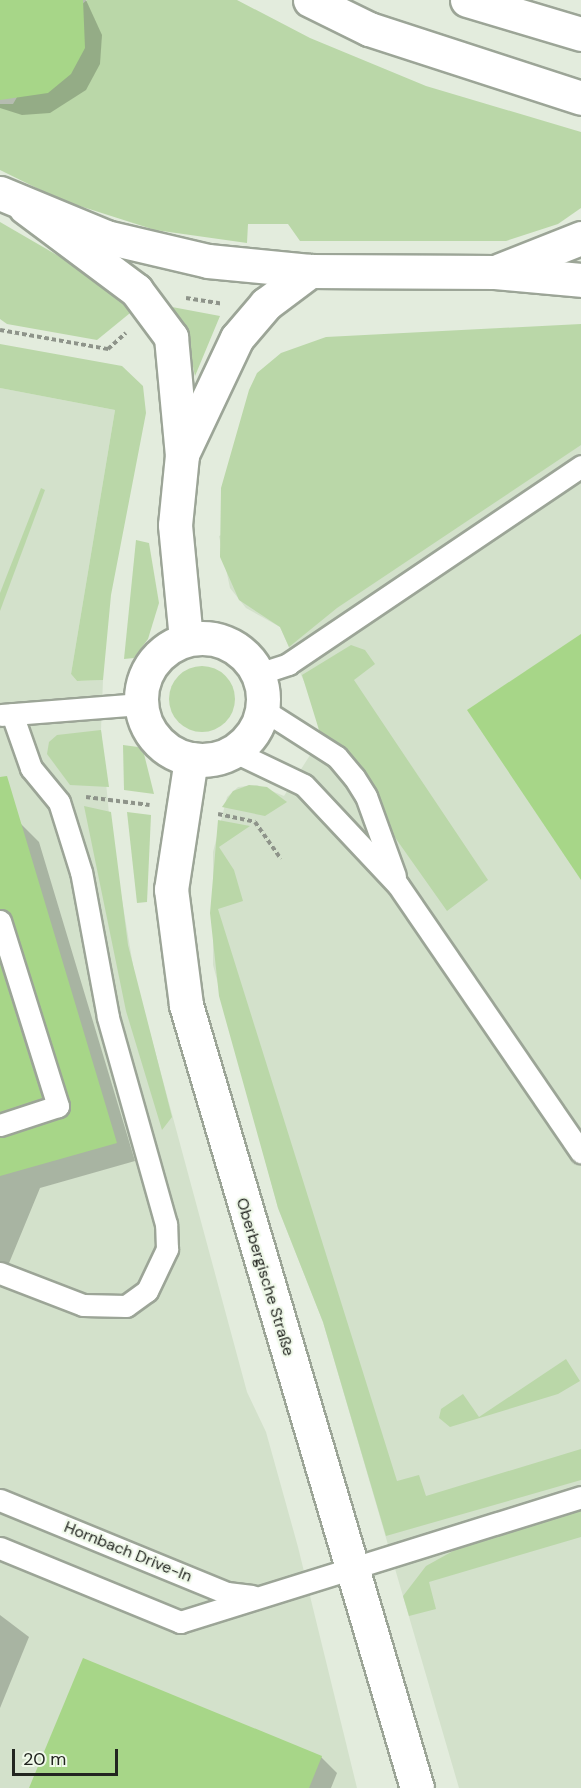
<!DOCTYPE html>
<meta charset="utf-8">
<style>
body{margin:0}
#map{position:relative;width:581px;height:1788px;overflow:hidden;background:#e3ecdd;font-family:"DM Sans",sans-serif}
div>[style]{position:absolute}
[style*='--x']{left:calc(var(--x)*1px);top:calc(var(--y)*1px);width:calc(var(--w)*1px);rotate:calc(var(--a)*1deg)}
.built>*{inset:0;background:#d3e1cb}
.green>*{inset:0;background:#bad7a8}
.round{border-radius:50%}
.shadow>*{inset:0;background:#0003}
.building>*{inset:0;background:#a7d688}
.path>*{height:4px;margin-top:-2px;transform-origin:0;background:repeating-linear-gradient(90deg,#8e948a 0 4.5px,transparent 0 7.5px)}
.roads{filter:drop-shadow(2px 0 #9ca597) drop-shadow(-2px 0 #9ca597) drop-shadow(0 2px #9ca597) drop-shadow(0 -2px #9ca597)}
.service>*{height:21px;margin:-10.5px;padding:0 10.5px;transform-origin:10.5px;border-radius:10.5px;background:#fff}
.tertiary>*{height:33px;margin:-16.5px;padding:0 16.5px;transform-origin:16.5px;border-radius:16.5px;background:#fff}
.tertiary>.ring{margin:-16.5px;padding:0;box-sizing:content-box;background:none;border:33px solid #fff;border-radius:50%}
.trunk>*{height:33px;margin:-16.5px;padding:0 16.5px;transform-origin:16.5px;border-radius:16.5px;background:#fff}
span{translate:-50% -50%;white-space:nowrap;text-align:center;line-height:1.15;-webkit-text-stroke:4.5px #f0f9ea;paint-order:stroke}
.street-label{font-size:16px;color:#222520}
.scale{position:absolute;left:12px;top:1749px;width:106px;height:27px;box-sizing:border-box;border:3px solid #222520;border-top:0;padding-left:8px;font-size:18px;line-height:21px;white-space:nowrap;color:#222520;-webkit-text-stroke:4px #f0f9ea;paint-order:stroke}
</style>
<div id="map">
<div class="built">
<div style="clip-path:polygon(581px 369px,581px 1788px,459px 1788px,323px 1322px,278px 1208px,213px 965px,213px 852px,227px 797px,238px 787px,257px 785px,284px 796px,312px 752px,319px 730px,316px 709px,280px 627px,246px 608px,230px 588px,219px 536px)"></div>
<div style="clip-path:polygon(0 388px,115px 410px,71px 674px,77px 681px,103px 680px,101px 730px,111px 835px,135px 977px,247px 1392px,266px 1432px,298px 1547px,357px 1788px,0 1788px)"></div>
</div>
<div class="green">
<div style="clip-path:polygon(87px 0,237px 0,310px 38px,426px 86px,581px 132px,581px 208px,558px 224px,506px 241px,300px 241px,288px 224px,248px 224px,247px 243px,155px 230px,61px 200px,0 170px,0 104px,13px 104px,61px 22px)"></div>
<div style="clip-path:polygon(0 222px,93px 276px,135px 309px,97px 340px,7px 324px,0 319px)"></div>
<div style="clip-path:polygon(172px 307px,220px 316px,195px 376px,186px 335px)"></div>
<div style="clip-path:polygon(581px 324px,581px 445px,337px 608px,289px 647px,280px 627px,239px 600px,220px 557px,221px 488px,249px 390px,257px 373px,281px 353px,326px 337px)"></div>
<div style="clip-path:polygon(0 344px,122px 366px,143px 386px,146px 413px,111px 595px,103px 680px,77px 681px,71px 674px,115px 410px,0 388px)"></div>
<div style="clip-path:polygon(41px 488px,45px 490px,0 611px,0 593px)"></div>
<div style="clip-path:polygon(136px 540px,149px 543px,159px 603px,148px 639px,134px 658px,124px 659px)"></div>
<div style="clip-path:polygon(351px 645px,365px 650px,375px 664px,354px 680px,488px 880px,447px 911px,394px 836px,359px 766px,319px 730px,302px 675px)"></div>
<div class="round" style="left:169px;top:666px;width:66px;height:66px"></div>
<div style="clip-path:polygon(101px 730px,109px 787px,70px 785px,47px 754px,49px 742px,57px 735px)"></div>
<div style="clip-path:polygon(123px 745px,138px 747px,144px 754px,154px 794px,124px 790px)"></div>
<div style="clip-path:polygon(249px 785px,267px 787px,287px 802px,265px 816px,222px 807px,233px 791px)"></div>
<div style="clip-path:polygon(84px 806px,111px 812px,128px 945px,172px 1117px,162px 1130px,126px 1011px)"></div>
<div style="clip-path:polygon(127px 812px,151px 815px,147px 902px,137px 903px)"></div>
<div style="clip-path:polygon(218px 820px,250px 826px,219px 847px,234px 870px,243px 901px,218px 909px,397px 1481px,419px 1475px,426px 1496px,581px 1449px,581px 1480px,386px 1536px,323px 1322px,278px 1208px,219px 996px,210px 913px)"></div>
<div style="clip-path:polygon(566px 1359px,580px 1381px,558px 1394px,450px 1427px,439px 1418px,441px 1409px,463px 1394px,479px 1417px)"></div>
<div style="clip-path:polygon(581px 1509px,581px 1537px,429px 1582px,436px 1609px,409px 1616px,403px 1596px,426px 1566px,471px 1541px)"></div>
</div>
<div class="shadow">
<div style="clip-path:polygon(0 0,86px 0,102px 35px,100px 64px,86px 90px,50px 113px,22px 115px,0 108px)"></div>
<div style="clip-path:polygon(evenodd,0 815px,20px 823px,39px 842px,135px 1161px,40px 1188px,0 1285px,0 815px,17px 928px,72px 1108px,63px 1119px,17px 1134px,60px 1116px,8px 931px,17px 928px)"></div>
<div style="clip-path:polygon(0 1615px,29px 1637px,0 1708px)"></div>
<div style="clip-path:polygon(321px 1757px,337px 1773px,331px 1788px,31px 1788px)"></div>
</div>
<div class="building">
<div style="clip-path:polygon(0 0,83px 0,85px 48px,71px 74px,48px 93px,0 100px)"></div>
<div style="clip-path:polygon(581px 634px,581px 880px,467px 710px)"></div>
<div style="clip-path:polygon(7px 776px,117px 1143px,0 1176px,0 1137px,62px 1118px,70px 1108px,12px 917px,0 909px,0 777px)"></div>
<div style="clip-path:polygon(0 964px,42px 1098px,0 1112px)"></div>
<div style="clip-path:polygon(83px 1658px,322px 1756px,309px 1788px,29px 1788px)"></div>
</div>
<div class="path">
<div style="--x:186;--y:298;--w:37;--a:9"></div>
<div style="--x:0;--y:330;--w:110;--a:10"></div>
<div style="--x:108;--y:349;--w:24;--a:-42"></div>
<div style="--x:86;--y:797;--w:64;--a:7.1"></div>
<div style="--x:218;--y:814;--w:38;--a:12"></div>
<div style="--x:255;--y:822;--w:45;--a:54.9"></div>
</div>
<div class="roads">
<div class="service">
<div style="--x:258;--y:674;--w:32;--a:-18"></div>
<div style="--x:288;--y:664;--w:354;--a:-34"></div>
<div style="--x:262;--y:709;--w:89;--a:32.6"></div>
<div style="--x:337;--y:757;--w:26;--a:50"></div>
<div style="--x:354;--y:777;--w:22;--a:58"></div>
<div style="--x:366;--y:796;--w:85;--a:70.1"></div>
<div style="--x:1;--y:715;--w:139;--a:-4.5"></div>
<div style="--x:235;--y:752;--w:76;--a:25.6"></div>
<div style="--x:304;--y:785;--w:137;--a:46.8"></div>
<div style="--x:398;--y:885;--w:324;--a:55.6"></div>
<div style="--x:0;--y:921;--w:194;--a:72.6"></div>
<div style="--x:58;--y:1106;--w:61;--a:161.9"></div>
<div style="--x:0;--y:1273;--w:89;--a:21.1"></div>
<div style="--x:83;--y:1305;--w:43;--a:1.3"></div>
<div style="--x:126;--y:1306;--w:26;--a:-36"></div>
<div style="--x:147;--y:1291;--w:47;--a:-64.5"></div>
<div style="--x:167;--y:1249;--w:25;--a:-92"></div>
<div style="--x:166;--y:1224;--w:215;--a:-105.7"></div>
<div style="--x:108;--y:1017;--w:147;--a:-100.5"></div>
<div style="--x:81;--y:872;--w:73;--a:-107.4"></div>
<div style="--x:59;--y:802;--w:44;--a:-129.5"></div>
<div style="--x:31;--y:768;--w:57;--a:-109.4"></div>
<div style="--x:0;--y:1500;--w:245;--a:22.3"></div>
<div style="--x:227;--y:1593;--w:25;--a:7"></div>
<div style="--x:0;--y:1548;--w:195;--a:22.3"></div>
<div style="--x:180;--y:1622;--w:420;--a:-17.3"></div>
</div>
<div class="tertiary">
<div style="--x:25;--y:207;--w:139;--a:36.8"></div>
<div style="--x:136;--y:290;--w:59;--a:53.3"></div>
<div style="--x:171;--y:337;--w:119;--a:84.7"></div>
<div style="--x:182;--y:455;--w:70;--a:95.7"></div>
<div style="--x:175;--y:525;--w:115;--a:84.5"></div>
<div style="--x:184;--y:450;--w:124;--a:-64.7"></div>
<div style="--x:237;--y:338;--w:45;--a:-49.5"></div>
<div style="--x:266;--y:304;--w:55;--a:-36.9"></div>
<div class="ring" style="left:141px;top:638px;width:89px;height:89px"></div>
<div style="--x:191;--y:759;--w:132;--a:98.7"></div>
<div style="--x:171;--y:889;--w:117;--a:82.6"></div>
<div style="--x:186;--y:1005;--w:816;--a:73.56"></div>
</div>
<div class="trunk">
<div style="--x:310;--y:0;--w:66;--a:26.2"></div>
<div style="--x:369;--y:29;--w:223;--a:18"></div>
<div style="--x:467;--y:0;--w:119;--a:16.6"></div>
<div style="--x:0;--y:193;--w:115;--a:22.5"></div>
<div style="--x:106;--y:237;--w:105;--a:13.2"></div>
<div style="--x:208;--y:261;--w:102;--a:5.6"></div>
<div style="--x:310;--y:271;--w:185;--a:0.3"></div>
<div style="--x:495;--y:272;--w:86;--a:5.3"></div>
<div style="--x:500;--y:270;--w:87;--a:-21.6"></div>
</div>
</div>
<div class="street-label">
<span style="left:265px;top:1277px;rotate:73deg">Oberbergische Straße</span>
<span style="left:128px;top:1552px;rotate:22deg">Hornbach Drive-In</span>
</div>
<div class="scale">20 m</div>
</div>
